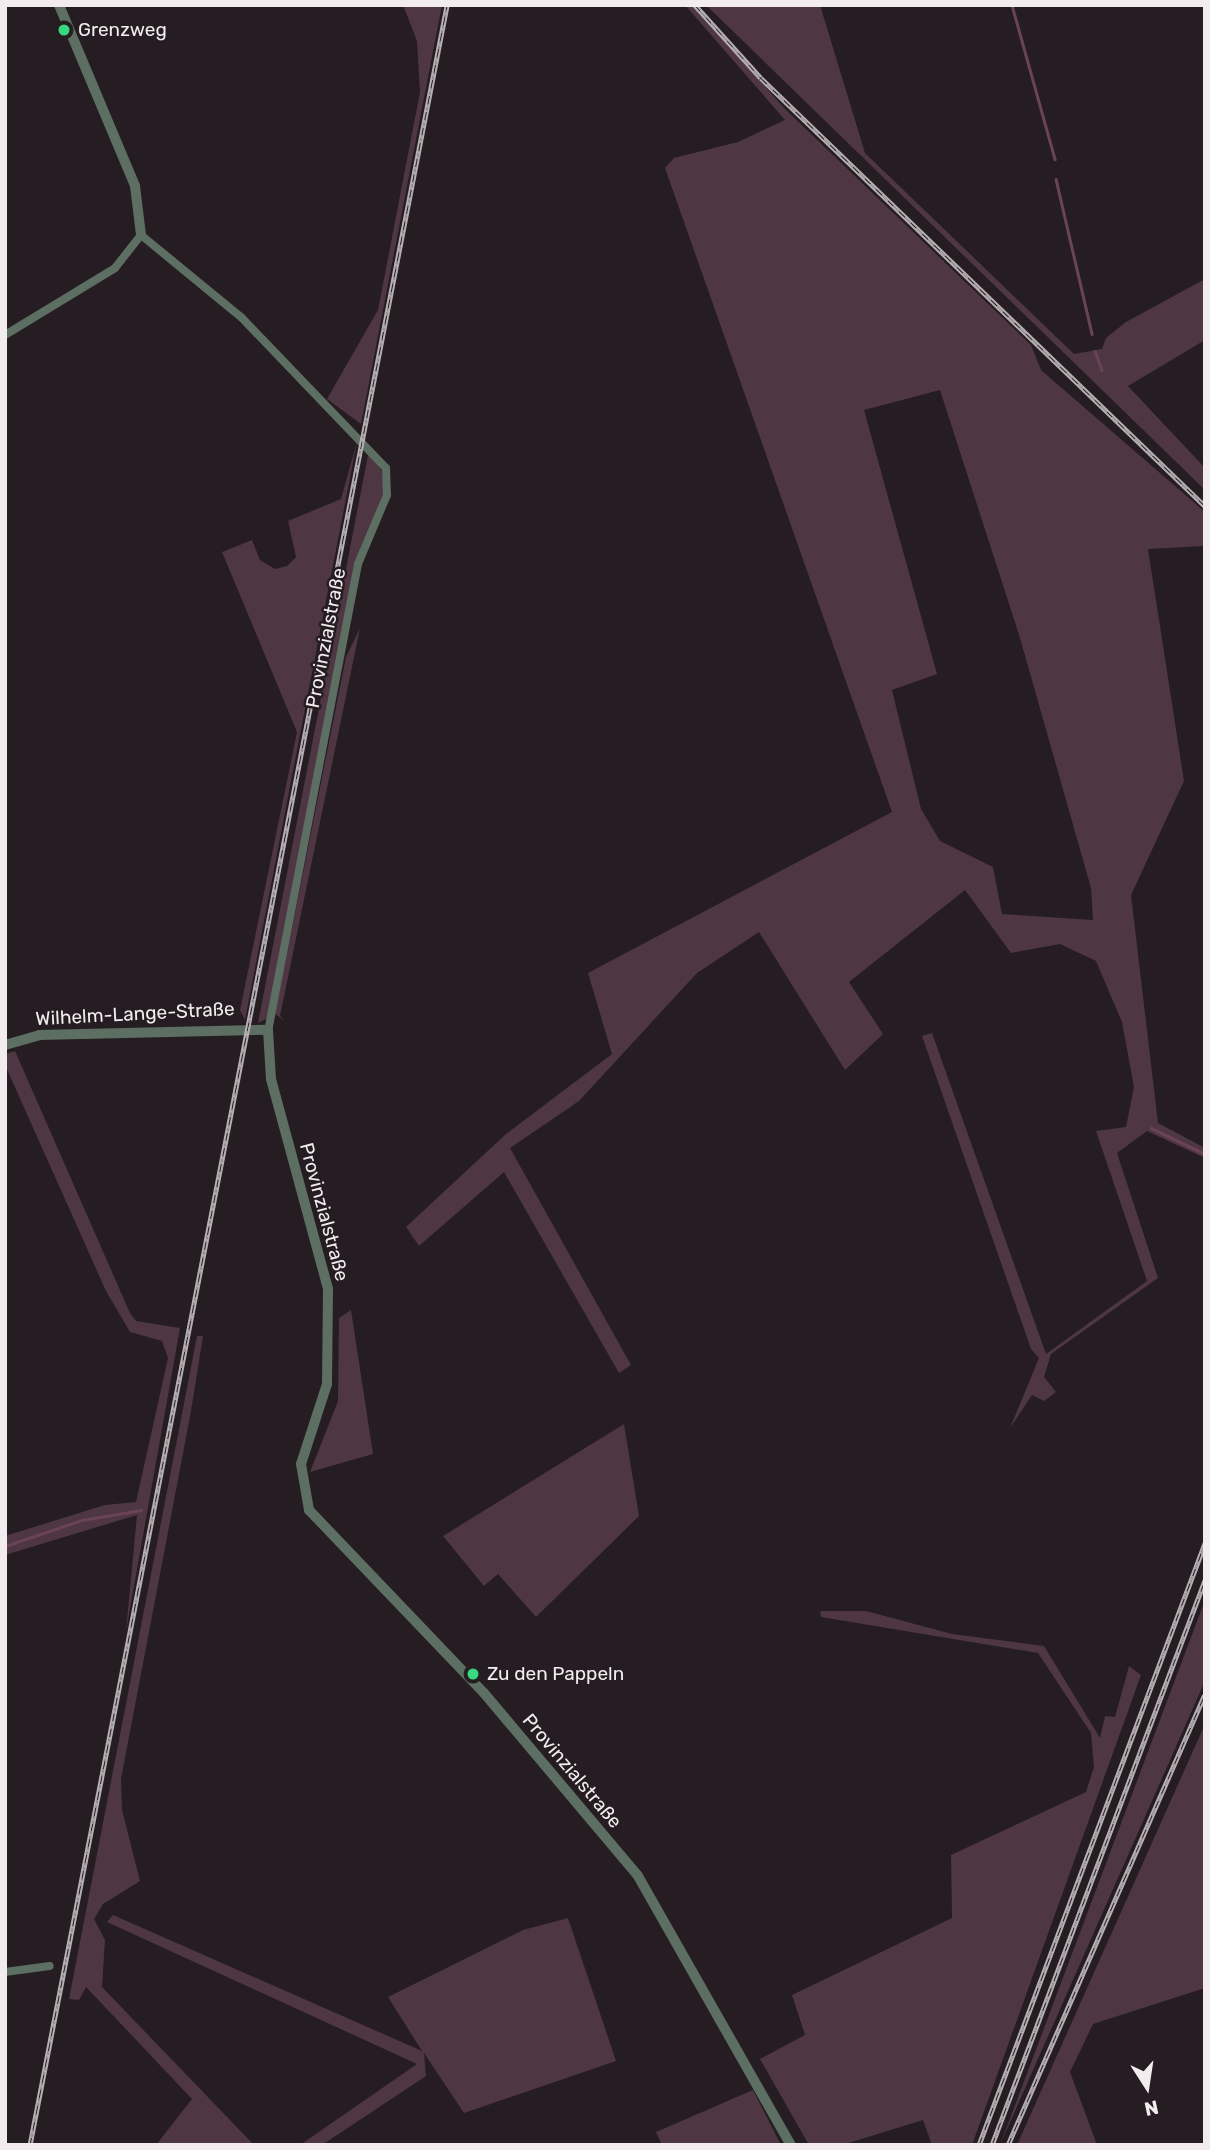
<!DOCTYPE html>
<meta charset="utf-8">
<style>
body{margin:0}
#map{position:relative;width:1210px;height:2150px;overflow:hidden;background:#251d21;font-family:Rubik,sans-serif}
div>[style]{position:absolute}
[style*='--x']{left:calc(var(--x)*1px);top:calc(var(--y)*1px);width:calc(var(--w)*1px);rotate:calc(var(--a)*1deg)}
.green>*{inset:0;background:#4e3643}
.stream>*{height:2.5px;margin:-1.25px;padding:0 1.25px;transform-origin:1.25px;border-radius:1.25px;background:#6b4359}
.minor>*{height:8px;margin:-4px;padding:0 4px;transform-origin:4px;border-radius:4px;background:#5d6e62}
.tertiary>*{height:10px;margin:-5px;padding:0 5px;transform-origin:5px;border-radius:5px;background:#5d6e62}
.rail>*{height:5px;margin-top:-2.5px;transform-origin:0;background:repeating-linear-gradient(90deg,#251d21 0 8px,#b6b0b3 0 16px);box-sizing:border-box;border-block:2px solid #b6b0b3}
.dots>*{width:19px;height:19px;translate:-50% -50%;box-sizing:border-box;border:4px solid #251d21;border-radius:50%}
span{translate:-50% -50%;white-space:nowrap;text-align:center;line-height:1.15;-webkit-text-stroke:5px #251d21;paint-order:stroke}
.poi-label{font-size:19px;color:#f2ecef}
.left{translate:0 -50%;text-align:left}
.street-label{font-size:19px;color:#f2ecef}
.frame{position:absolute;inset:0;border:7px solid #f2ecef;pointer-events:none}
.north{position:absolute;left:1112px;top:2052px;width:70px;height:70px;-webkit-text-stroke:5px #251d21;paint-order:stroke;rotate:168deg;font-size:19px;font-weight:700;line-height:28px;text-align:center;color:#f2ecef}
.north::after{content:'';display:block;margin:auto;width:24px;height:32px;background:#f2ecef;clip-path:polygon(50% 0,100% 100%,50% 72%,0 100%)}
</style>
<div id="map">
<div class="green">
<div style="clip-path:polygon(403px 5px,442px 5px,361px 424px,327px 399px,378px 310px,420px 92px,417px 41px)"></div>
<div style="clip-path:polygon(evenodd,685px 5px,693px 5px,784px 108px,1031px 345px,1041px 370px,1205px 512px,1205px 546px,1148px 549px,1184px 781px,1131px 895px,1158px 1123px,1205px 1148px,1205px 1158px,1147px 1131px,1117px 1153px,1158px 1278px,1051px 1354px,1044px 1377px,1056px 1392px,1044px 1401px,1032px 1395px,1010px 1428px,1039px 1358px,1031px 1349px,922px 1036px,932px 1033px,1046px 1354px,1147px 1281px,1096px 1131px,1126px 1127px,1134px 1087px,1122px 1022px,1096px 961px,1060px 944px,1011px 953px,965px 890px,849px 982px,883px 1034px,845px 1070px,759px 932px,697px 973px,579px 1101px,510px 1148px,631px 1365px,619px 1373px,504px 1172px,419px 1246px,406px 1227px,506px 1134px,612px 1054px,588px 973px,892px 812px,665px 168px,674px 158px,738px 142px,785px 120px,685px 5px,940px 390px,1020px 638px,1091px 888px,1093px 920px,1002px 914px,993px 867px,940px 841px,921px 809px,892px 690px,937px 674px,864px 410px,940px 390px)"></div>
<div style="clip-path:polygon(706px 5px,820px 5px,865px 153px,1074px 354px,1102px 349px,1106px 338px,1126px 322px,1205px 279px,1205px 340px,1128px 386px,1205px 468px,1205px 490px)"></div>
<div style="clip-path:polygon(357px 442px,304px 714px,245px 1020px,240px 1010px,297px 732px,222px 552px,252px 540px,260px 560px,275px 569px,287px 566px,296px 557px,288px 521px,341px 499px)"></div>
<div style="clip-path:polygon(369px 450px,383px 473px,384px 492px,354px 570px,268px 1018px,258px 1023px)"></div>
<div style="clip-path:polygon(360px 628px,280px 1016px,285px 1021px,275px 1014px,346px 657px)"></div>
<div style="clip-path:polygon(15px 1051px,130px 1313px,136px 1321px,180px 1328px,126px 1631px,137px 1515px,5px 1555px,5px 1536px,105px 1505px,136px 1502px,168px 1358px,162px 1341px,130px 1332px,106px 1291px,5px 1065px,5px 1054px)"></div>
<div style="clip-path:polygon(351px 1310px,373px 1454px,310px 1472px,338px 1401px,339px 1318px)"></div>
<div style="clip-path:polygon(197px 1336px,203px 1336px,191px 1411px,121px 1779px,122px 1810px,140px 1881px,103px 1904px,94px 1919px,105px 1940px,102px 1987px,254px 2145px,156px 2145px,192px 2099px,86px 1987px,79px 2000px,69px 1999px)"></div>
<div style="clip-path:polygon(624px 1424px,639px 1516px,536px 1617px,498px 1574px,484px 1586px,443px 1536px)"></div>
<div style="clip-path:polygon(1205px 1600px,1205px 1681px,1000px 2145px,1055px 1999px)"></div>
<div style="clip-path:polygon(820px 1611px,866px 1611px,952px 1634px,1044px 1646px,1100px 1738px,1105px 1716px,1115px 1717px,1129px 1666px,1141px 1675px,972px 2145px,932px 2145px,923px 2120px,842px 2145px,809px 2145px,760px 2059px,805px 2035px,792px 1995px,952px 1918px,951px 1855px,1086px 1792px,1094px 1767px,1091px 1733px,1038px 1653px,821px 1617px)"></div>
<div style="clip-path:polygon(1205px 1724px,1205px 1988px,1093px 2024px,1070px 2072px,1097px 2145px,1017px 2145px)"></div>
<div style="clip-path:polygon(113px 1915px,422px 2051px,388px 1997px,523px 1930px,568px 1918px,616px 2061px,464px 2113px,424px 2053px,426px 2076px,322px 2145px,300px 2145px,417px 2064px,107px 1922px)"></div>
<div style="clip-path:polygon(753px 2090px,781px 2145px,662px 2145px,656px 2132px)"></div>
</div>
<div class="stream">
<div style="--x:1012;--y:5;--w:160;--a:74.4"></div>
<div style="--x:1056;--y:179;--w:159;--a:76.9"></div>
<div style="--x:1095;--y:351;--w:20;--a:70"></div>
<div style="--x:1151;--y:1128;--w:60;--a:25.7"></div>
<div style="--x:5;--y:1546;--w:81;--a:-18.7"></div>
<div style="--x:82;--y:1520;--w:60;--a:-9.6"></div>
</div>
<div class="minor">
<div style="--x:5;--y:335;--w:129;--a:-31.3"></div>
<div style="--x:115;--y:268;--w:42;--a:-51.8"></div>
<div style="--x:141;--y:235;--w:131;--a:39.4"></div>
<div style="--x:242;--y:318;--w:208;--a:46.2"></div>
<div style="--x:386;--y:468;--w:27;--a:88"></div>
<div style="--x:387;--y:495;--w:75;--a:112.8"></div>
<div style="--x:358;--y:564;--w:475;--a:100.9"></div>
<div style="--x:5;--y:1972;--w:45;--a:-7.6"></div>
</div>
<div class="tertiary">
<div style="--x:59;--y:5;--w:196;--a:67.2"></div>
<div style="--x:135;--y:186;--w:49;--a:83"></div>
<div style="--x:5;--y:1045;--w:35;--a:-16"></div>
<div style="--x:39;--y:1035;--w:229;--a:-1.3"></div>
<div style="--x:268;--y:1030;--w:49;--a:86.5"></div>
<div style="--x:271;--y:1079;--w:218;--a:74.8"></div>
<div style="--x:328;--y:1289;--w:95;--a:90.6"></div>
<div style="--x:327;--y:1384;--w:84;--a:108"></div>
<div style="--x:301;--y:1464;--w:47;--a:80.1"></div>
<div style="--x:309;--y:1510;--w:253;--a:46.3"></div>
<div style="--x:484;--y:1693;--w:239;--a:49.9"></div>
<div style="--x:638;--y:1876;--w:309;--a:60.4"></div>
</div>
<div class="rail">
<div style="--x:695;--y:5;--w:98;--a:47.9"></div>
<div style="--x:761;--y:78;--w:617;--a:43.95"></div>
<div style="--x:30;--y:2145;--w:2180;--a:-78.97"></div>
<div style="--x:979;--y:2145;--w:643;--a:-69.42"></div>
<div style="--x:992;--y:2145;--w:604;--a:-69.34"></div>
<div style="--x:1008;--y:2145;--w:491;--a:-66.4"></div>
</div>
<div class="dots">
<div style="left:64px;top:30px;background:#36d880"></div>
<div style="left:473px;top:1674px;background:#36d880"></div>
</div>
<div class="poi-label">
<span class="left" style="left:78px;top:30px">Grenzweg</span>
<span class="left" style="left:487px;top:1674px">Zu den Pappeln</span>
</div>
<div class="street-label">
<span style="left:326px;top:638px;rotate:-79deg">Provinzialstraße</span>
<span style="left:135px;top:1014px;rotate:-3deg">Wilhelm-Lange-Straße</span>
<span style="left:324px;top:1212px;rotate:75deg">Provinzialstraße</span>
<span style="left:572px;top:1771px;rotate:50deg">Provinzialstraße</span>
</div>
<div class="frame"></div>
<div class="north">N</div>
</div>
